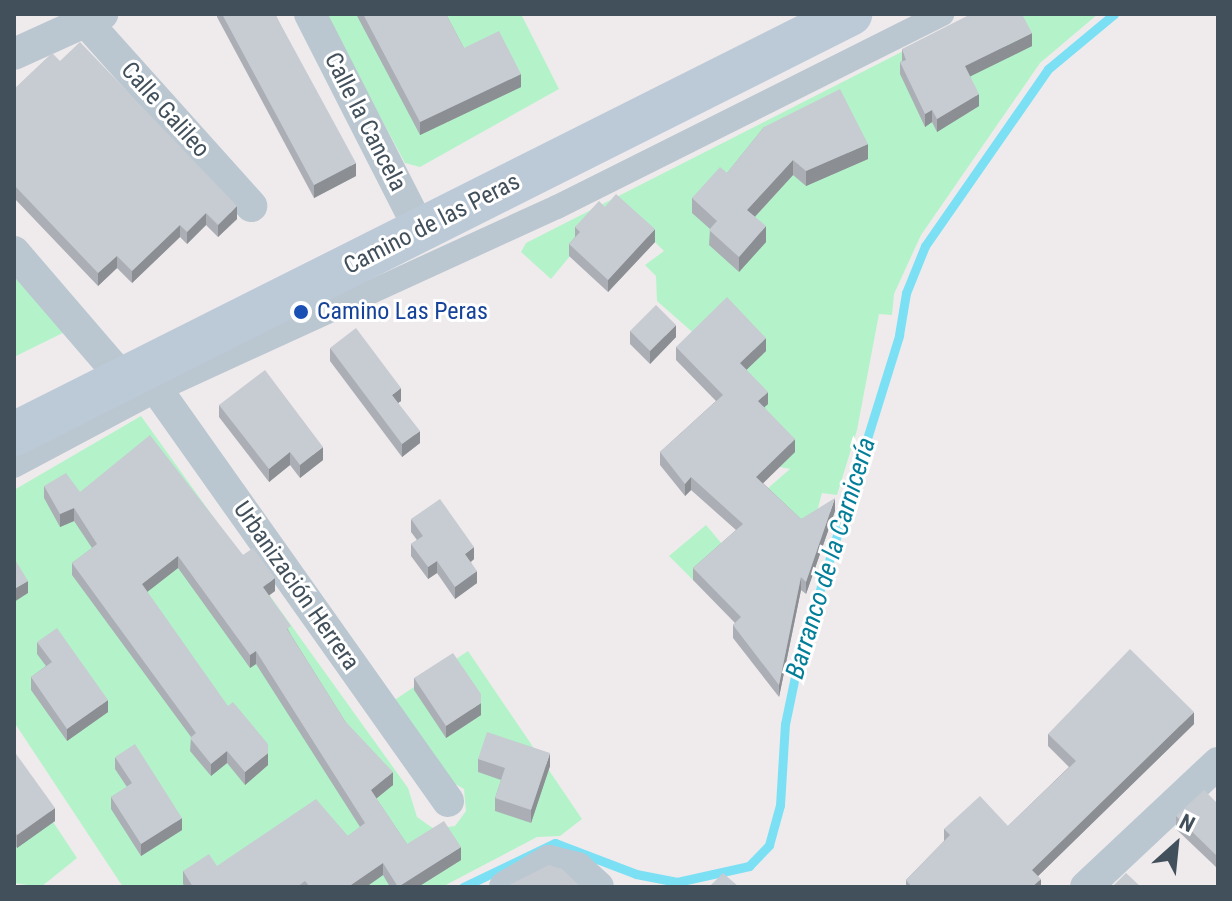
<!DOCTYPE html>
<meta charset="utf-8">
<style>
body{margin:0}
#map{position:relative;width:1232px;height:901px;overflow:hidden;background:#efebec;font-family:"Roboto Condensed",sans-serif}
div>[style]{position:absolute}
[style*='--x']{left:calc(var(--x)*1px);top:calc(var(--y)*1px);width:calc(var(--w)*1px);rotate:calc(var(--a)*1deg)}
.green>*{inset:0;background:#b4f3ca}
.stream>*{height:9px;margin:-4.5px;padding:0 4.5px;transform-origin:4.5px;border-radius:4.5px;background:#7ce0f5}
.pedestrian>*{height:24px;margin:-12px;padding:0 12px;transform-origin:12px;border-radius:12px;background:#bac7d0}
.minor>*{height:32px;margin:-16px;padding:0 16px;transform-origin:16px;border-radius:16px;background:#bac7d0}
.secondary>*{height:44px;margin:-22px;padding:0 22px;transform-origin:22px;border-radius:22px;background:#bccad8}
.wall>*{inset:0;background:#abafb5}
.shaded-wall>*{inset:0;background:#8b8e93}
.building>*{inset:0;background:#c7cbd2}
.dots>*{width:22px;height:22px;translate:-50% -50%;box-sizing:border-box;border:4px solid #fff;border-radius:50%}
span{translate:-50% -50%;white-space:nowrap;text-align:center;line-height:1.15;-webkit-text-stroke:6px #fff;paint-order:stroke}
.street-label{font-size:24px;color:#42505b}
.transit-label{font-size:24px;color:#164399}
.left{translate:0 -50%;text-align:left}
.water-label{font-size:26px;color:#037e99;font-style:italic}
.frame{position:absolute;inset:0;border:16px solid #42505b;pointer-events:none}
.north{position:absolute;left:1136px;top:805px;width:80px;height:80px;-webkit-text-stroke:6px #fff;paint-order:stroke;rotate:27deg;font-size:22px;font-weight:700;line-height:32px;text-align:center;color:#42505b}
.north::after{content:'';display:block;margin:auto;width:28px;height:36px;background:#42505b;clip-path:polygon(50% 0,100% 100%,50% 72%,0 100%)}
</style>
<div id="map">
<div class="green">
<div style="clip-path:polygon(325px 14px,521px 14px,559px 89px,420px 167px,405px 163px)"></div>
<div style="clip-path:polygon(976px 14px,1098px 14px,1040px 63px,921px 235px,894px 294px,892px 315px,879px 314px,857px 430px,837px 495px,822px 493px,814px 523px,801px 531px,761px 494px,790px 469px,780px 467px,676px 359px,698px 337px,657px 301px,656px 276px,645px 265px,664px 251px,655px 242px,580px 244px,551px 279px,521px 252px,526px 243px)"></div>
<div style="clip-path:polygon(14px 252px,81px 324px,14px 357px)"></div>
<div style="clip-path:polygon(141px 416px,408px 788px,417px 817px,434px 829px,455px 826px,466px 811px,464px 789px,445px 778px,390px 703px,468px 651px,582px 819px,560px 836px,537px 837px,442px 887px,227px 887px,213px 866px,181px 887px,123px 887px,14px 722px,14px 490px)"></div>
<div style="clip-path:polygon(706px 525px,727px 550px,693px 580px,669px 556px)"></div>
<div style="clip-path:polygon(14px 763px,77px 858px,41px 887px,14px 883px)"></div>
</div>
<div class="stream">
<div style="--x:463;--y:887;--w:102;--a:-25.6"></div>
<div style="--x:555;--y:843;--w:87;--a:20.9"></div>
<div style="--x:636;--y:874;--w:42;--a:11"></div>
<div style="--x:677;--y:882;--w:74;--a:-12.5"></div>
<div style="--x:749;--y:866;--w:29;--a:-46"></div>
<div style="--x:769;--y:845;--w:41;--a:-74.6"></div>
<div style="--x:780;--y:805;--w:81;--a:-86.5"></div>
<div style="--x:785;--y:724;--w:68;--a:-78.2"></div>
<div style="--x:799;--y:657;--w:337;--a:-72.7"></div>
<div style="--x:899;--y:335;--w:43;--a:-80.5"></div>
<div style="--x:906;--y:293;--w:51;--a:-68"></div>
<div style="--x:925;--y:246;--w:216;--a:-55.2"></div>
<div style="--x:1048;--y:69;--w:86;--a:-39.8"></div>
</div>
<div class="pedestrian">
<div style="--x:14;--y:466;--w:162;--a:-28"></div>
<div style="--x:157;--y:390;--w:440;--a:-24.6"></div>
<div style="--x:557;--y:207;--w:431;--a:-26.6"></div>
</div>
<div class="minor">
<div style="--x:79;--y:14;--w:258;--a:48.1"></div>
<div style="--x:310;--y:14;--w:242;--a:63"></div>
<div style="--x:14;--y:54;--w:97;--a:-24.4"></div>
<div style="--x:14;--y:252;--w:169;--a:49.3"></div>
<div style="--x:143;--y:370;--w:528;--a:54.71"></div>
<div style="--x:505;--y:887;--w:51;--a:-30.6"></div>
<div style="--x:549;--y:861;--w:29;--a:14"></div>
<div style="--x:577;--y:868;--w:28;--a:42"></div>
<div style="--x:1086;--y:887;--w:181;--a:-43.2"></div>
</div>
<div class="secondary">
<div style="--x:14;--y:434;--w:936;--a:-26.67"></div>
</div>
<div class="wall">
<div style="clip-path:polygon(217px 14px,275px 14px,356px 176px,314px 198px,217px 17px)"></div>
<div style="clip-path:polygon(356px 14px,446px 14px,464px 48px,521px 87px,420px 135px)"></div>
<div style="clip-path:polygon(1032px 46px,970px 76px,979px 106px,937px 132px,932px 122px,925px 127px,900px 74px,900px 62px,902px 61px,902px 49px)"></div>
<div style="clip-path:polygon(60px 61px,237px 219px,218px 237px,206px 225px,187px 244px,180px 237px,132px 283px,117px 268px,98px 286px,14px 198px,14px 89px)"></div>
<div style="clip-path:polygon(764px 127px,868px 159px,806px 186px,793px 175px,755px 217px,766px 242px,739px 272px,709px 245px,710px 229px,692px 213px,692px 198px,727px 173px)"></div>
<div style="clip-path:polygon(605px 207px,655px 242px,608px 292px,569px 256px,569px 244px,575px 237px,575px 227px)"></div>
<div style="clip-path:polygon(630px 331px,676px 337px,650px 364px,630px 344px)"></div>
<div style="clip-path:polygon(676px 347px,766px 351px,746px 370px,768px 404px,764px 407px,795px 452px,763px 483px,801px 519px,835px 511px,806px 594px,801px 590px,779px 697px,733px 638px,733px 625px,735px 623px,693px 580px,693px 568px,736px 530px,691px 490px,685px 496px,660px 465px,660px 452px,716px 401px,676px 360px)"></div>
<div style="clip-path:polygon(330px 348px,401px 401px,398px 403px,420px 443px,402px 457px,330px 361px)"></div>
<div style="clip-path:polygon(219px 405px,323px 460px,300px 478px,290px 465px,269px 482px,219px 417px)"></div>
<div style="clip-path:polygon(44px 486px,80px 492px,243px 555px,275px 591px,269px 595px,291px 635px,345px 721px,393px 785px,376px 798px,407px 844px,461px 860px,418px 887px,390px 887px,383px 875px,366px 887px,185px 887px,183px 884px,183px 871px,217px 866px,348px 836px,360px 827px,256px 664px,250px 668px,178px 568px,147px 592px,268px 765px,245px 785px,227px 763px,211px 776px,190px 751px,191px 737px,72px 575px,72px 563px,92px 548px,74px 521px,60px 527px,44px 498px)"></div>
<div style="clip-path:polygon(411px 519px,474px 559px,471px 562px,477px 583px,455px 599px,437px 573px,428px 579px,411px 556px,411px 544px,417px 540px,411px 532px)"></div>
<div style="clip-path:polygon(37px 642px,108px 712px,67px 741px,31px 690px,31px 677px,46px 666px,37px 654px)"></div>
<div style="clip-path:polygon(414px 678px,481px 715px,446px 738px,414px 690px)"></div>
<div style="clip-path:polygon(1194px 724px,1038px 876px,1041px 887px,906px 887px,906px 880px,944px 841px,944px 829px,1008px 826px,1069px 767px,1048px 746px,1048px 734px)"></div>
<div style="clip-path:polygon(14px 751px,55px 821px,17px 848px,14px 843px)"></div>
<div style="clip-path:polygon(115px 757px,182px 830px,141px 856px,111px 809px,111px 797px,127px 787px,115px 769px)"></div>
<div style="clip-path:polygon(478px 759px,550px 766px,531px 823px,495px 811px,495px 798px,501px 780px,478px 772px)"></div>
<div style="clip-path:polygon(1218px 804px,1217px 868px,1176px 829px,1176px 816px)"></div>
</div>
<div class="shaded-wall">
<div style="clip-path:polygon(1032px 33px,1032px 46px,965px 79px,965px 66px)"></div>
<div style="clip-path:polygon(521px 74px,521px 87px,420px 135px,420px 122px)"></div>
<div style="clip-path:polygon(979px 94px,979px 106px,937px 132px,937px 119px)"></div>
<div style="clip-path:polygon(932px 110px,932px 122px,925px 127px,925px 114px)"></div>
<div style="clip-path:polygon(868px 144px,868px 159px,806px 186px,806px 171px)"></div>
<div style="clip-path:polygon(793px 160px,793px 175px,747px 225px,747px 210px)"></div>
<div style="clip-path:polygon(356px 163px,356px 176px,314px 198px,314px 185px)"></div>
<div style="clip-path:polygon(237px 206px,237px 219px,218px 237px,218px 225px)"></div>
<div style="clip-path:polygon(206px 213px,206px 225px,187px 244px,187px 232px)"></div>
<div style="clip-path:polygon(180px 225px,180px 237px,132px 283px,132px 271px)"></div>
<div style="clip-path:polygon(766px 226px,766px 242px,739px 272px,739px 257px)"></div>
<div style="clip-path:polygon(655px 229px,655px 242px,608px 292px,608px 280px)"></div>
<div style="clip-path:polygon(117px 256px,117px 268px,98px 286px,98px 273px)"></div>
<div style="clip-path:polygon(676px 325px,676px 337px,650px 364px,650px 351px)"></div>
<div style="clip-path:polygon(766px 338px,766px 351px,740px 376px,740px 363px)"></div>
<div style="clip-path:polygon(401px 388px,401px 401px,392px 407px,392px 395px)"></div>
<div style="clip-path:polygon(768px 392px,768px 404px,758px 413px,758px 401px)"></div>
<div style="clip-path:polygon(420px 431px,420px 443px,402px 457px,402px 444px)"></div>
<div style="clip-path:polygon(795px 439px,795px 452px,756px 490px,756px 477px)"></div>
<div style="clip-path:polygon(323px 447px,323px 460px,300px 478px,300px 465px)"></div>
<div style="clip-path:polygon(290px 452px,290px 465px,269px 482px,269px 469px)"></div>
<div style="clip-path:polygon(691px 477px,691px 490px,685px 496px,685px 484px)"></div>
<div style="clip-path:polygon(835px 498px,835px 511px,806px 594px,806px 582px)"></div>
<div style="clip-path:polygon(74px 508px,74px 521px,60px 527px,60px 514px)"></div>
<div style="clip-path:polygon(474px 547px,474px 559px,465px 566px,465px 554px)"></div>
<div style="clip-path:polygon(178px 556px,178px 568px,142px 596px,142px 584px)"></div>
<div style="clip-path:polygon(437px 561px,437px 573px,428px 579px,428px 567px)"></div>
<div style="clip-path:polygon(477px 571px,477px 583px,455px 599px,455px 587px)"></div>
<div style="clip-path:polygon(801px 577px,801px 590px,779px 697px,779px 685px)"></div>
<div style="clip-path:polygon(275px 578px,275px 591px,263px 600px,263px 587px)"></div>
<div style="clip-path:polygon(28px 581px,28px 593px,14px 602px,14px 589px)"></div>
<div style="clip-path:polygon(256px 651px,256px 664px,250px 668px,250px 655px)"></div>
<div style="clip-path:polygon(108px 700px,108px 712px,67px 741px,67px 729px)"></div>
<div style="clip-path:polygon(481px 703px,481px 715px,446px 738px,446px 726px)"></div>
<div style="clip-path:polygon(1194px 712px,1194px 724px,1032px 882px,1032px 870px)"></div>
<div style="clip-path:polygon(227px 751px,227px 763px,211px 776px,211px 764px)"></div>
<div style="clip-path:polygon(268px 753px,268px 765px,245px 785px,245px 772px)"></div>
<div style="clip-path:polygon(550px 753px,550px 766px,531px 823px,531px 810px)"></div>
<div style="clip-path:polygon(393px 772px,393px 785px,371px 803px,371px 790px)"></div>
<div style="clip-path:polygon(55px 808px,55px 821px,17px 848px,17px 835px)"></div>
<div style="clip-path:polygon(182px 818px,182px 830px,141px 856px,141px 844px)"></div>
<div style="clip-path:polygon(461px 847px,461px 860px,418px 887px,398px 887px)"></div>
<div style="clip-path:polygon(383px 863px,383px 875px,366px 887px,348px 887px)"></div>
<div style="clip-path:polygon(1041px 879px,1041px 887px,1032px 887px)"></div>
</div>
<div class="building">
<div style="clip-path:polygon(222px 14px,275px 14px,356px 163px,314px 185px)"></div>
<div style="clip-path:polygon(363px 14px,446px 14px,464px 48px,499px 31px,521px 74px,420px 122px)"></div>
<div style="clip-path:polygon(971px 14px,1022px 14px,1032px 33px,965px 66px,979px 94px,937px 119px,932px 110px,925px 114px,900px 62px,906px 60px,902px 49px)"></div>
<div style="clip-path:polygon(80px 42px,237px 206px,218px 225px,206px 213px,187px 232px,180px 225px,132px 271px,117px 256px,98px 273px,14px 185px,14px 89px,52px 53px,60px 61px)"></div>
<div style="clip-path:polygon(840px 89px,868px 144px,806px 171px,793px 160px,747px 210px,766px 226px,739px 257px,709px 230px,717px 221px,692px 198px,720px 167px,727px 173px,764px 127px)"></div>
<div style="clip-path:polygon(616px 194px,655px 229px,608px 280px,569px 244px,580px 232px,575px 227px,599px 201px,605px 207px)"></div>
<div style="clip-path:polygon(727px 297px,766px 338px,740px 363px,768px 392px,758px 401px,795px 439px,756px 477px,801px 519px,835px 498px,806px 582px,801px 577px,779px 685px,733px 625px,741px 617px,693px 568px,743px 524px,691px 477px,685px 484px,660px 452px,723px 395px,676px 347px)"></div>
<div style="clip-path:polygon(656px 305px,676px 325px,650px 351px,630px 331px)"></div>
<div style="clip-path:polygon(356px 328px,401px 388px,392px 395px,420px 431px,402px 444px,330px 348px)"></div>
<div style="clip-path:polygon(265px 370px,323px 447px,300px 465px,290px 452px,269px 469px,219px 405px)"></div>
<div style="clip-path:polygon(150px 435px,243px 555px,253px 548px,275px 578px,263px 587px,291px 626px,287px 629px,345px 721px,393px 772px,371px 790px,407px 844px,444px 821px,461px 847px,398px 887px,383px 863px,348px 887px,310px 887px,305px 881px,297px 887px,193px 887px,183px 871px,209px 854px,217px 866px,316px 799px,348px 836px,365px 823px,256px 651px,250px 655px,178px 556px,142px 584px,228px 706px,233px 702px,268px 744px,268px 753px,245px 772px,227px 751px,211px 764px,190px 738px,196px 733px,72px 563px,97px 544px,74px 508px,60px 514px,44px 486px,66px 473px,80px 492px)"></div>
<div style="clip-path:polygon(440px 499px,474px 547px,465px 554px,477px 571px,455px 587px,437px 561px,428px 567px,411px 544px,423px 536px,411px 519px)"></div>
<div style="clip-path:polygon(14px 558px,28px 581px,14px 589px)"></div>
<div style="clip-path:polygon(57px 628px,108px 700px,67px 729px,31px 677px,52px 662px,37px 642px)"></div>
<div style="clip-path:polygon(1130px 649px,1194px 712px,1032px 870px,1041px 879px,1032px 887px,912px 887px,906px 880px,950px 835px,944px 829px,980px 796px,1008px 826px,1076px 761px,1048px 734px)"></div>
<div style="clip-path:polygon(453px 653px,481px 694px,481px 703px,446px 726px,414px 678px)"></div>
<div style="clip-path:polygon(487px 732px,550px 753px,531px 810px,495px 798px,505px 768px,478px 759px)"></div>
<div style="clip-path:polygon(135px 744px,182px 818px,141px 844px,111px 797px,132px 783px,115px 757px)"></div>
<div style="clip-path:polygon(14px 751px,55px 808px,17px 835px,14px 831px)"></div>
<div style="clip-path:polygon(1204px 790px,1218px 804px,1218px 854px,1217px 856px,1176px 816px)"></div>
<div style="clip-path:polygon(549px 865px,562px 869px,581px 887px,507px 887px,513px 883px)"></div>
<div style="clip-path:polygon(723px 873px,739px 887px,709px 887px)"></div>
<div style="clip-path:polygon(1126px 873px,1141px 887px,1112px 887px)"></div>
</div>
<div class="dots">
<div style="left:301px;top:312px;background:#1a4fb4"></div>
</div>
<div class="street-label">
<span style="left:165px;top:110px;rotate:48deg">Calle Galileo</span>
<span style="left:365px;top:122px;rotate:63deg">Calle la Cancela</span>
<span style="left:432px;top:224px;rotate:-27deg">Camino de las Peras</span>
<span style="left:296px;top:586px;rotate:55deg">Urbanización Herrera</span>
</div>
<div class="transit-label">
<span class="left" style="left:317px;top:312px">Camino Las Peras</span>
</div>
<div class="water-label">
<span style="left:831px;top:558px;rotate:-73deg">Barranco de la Carnicería</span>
</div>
<div class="frame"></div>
<div class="north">N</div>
</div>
